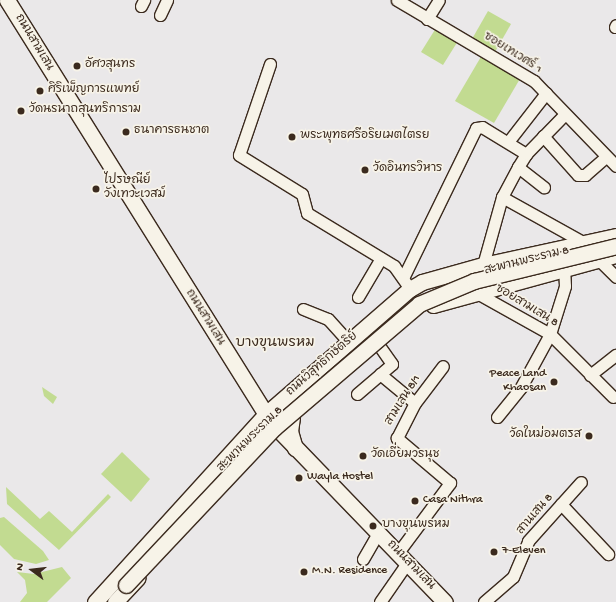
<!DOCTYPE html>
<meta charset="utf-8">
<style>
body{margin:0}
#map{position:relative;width:616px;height:602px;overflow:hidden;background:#eae8e9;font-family:"Gochi Hand","Playpen Sans Thai",sans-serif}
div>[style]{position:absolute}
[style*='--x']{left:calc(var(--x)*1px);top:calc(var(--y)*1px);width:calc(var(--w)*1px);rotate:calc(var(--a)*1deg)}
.green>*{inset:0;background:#c2db91}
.roads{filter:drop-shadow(1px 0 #3b2a1e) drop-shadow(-1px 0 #3b2a1e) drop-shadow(0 1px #3b2a1e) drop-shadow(0 -1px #3b2a1e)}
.street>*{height:11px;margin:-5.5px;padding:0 5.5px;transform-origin:5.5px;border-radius:5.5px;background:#f7f3e8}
.secondary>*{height:15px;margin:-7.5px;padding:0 7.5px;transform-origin:7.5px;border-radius:7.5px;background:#f7f3e8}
.bridges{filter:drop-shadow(1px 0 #3b2a1e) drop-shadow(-1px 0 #3b2a1e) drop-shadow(0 1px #3b2a1e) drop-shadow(0 -1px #3b2a1e)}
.secondary-bridge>*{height:15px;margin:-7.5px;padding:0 7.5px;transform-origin:7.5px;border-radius:7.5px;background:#f7f3e8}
.dots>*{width:11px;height:11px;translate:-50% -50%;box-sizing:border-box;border:2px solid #f7f3e8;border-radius:50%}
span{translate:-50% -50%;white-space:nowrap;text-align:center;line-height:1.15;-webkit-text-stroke:3.5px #f7f3e8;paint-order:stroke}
.street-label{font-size:12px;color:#3b2a1e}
.poi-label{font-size:12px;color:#3b2a1e}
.left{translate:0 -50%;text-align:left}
.right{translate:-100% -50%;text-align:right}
.quarter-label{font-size:14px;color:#3b2a1e}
.north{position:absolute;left:12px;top:550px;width:40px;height:40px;-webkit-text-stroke:3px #f7f3e8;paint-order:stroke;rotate:285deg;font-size:11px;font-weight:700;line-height:16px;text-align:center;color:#3b2a1e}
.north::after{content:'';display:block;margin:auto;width:14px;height:18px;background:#3b2a1e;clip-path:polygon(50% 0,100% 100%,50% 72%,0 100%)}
</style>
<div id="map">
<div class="green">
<div style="clip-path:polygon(488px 11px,511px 24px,495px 52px,472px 39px)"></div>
<div style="clip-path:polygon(436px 28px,458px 41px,443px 65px,421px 52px)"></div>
<div style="clip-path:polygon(482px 55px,521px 77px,494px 123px,455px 101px)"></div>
<div style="clip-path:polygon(42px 387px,57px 397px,53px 404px,44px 396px)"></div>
<div style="clip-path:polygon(122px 452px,150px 479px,131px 502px,101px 474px)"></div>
<div style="clip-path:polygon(6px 487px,40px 519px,49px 511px,72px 532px,108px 494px,111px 497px,59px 550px,7px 504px)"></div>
<div style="clip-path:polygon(4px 517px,43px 551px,49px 560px,36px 564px,14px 559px,0 545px,0 518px)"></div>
<div style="clip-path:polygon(62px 567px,71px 578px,47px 602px,20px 602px,27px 593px,25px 580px,17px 572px,34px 574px)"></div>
</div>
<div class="roads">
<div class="street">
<div style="--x:397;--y:0;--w:159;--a:30.6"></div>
<div style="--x:534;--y:81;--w:118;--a:46"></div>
<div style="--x:141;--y:6;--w:7;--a:-63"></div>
<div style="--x:160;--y:15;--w:17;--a:-65"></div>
<div style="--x:427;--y:19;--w:22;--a:-58"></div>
<div style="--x:615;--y:27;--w:2;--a:-63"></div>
<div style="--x:270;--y:64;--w:96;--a:108.8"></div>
<div style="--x:239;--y:155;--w:74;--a:31.8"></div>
<div style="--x:302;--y:194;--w:20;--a:75"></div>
<div style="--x:307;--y:213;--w:102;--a:31.3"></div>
<div style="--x:394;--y:266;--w:28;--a:55"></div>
<div style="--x:543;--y:136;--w:52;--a:48.1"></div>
<div style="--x:578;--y:175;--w:7;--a:0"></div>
<div style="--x:585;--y:175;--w:28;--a:-41"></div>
<div style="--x:508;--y:142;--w:62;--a:-52.2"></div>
<div style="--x:518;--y:167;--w:33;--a:38"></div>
<div style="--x:502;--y:197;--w:90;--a:29.1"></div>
<div style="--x:599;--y:260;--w:24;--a:45"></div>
<div style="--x:483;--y:265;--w:71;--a:-74.4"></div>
<div style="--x:502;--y:197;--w:34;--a:-62"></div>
<div style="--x:518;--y:167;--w:15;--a:-58"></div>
<div style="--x:526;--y:154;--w:54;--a:-45.7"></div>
<div style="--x:403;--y:278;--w:167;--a:-64"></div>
<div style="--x:476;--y:128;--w:6;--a:-9"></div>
<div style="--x:482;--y:127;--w:52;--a:31.5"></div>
<div style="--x:475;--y:292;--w:86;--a:29.2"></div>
<div style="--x:550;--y:334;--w:89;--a:45"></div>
<div style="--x:358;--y:297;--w:45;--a:-59.5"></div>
<div style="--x:303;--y:309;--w:27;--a:22"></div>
<div style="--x:328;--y:319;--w:31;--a:48"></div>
<div style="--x:380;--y:374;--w:45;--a:39.6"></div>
<div style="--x:590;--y:375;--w:33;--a:-38"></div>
<div style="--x:357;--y:394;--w:46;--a:-40.6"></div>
<div style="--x:392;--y:364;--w:24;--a:-125"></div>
<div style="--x:497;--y:417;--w:38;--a:-51"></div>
<div style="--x:521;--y:387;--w:60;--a:-61.3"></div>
<div style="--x:550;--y:334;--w:50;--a:-72.6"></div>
<div style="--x:565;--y:286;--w:17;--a:-93"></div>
<div style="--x:561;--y:504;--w:69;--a:46.8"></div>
<div style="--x:397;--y:554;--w:89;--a:-53.3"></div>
<div style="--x:450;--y:483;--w:70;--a:-139.7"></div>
<div style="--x:397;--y:438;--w:39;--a:-63"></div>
<div style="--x:415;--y:403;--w:46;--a:-52.9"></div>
<div style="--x:363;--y:559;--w:30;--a:-60"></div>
<div style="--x:380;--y:602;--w:47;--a:-55.3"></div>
<div style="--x:484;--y:602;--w:38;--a:-41"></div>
<div style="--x:513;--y:577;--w:39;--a:-67"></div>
<div style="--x:528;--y:541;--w:79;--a:-48.1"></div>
</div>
<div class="secondary">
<div style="--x:7;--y:0;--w:498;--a:58"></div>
<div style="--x:271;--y:422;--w:250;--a:46"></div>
<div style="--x:433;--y:305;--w:190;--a:-15.3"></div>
<div style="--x:292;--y:417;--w:14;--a:98"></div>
<div style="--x:290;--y:431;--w:18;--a:74"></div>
<div style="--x:95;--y:602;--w:254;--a:-47.7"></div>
<div style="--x:266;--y:414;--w:191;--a:-41"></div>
<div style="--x:410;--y:289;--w:14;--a:-30"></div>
<div style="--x:422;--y:282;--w:63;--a:-15.6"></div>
<div style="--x:483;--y:265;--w:136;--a:-12.3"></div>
<div style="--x:115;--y:602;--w:33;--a:-47"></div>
</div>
</div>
<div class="bridges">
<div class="secondary-bridge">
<div style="--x:126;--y:585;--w:216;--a:-46.7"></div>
<div style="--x:274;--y:428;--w:191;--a:-40.5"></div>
<div style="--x:419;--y:304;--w:60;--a:-22.7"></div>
<div style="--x:474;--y:281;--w:146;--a:-13.8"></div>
</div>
</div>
<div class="dots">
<div style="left:77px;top:66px;background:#3b2a1e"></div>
<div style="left:40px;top:91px;background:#3b2a1e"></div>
<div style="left:21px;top:111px;background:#3b2a1e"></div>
<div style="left:126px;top:132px;background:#3b2a1e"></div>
<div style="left:292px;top:137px;background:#3b2a1e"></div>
<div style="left:365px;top:170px;background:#3b2a1e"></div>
<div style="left:96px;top:189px;background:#3b2a1e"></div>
<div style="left:554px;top:382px;background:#3b2a1e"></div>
<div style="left:589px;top:436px;background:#3b2a1e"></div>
<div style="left:363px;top:456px;background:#3b2a1e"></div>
<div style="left:299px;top:478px;background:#3b2a1e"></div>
<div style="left:415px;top:501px;background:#3b2a1e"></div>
<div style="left:373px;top:526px;background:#3b2a1e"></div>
<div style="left:494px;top:552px;background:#3b2a1e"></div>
<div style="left:304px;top:572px;background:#3b2a1e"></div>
</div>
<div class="street-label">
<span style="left:33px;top:43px;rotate:59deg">ถนนสามเสน</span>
<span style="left:512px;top:54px;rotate:32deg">ซอยเทเวศร์ 1</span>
<span style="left:527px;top:262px;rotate:-14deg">สะพานพระราม 8</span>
<span style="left:526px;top:307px;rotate:31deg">ซอยสามเสน 8</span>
<span style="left:204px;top:318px;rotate:58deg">ถนนสามเสน</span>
<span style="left:323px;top:365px;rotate:-41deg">ถนนวิสุทธิกษัตริย์</span>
<span style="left:404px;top:401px;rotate:-58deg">สามเสน 8/1</span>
<span style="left:251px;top:440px;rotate:-45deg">สะพานพระราม 8</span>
<span style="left:536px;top:515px;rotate:-50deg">สานเสน 8</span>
<span style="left:410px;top:566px;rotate:46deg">ถนนสามเสน</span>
</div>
<div class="poi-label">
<span class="left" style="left:85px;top:66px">อัศวสุนทร</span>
<span class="left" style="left:48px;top:91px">ศิริเพ็ญการแพทย์</span>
<span class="left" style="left:29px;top:111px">วัดนรนาถสุนทริการาม</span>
<span class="left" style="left:134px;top:132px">ธนาคารธนชาต</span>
<span class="left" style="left:300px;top:137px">พระพุทธศรีอริยเมตไตรย</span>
<span class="left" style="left:373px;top:170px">วัดอินทรวิหาร</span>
<span class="left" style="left:104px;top:189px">ไปรษณีย์<br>วังเทวะเวสม์</span>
<span class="right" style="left:546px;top:382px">Peace Land<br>Khaosan</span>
<span class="right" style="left:581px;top:436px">วัดใหม่อมตรส</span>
<span class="left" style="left:371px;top:456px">วัดเอี่ยมวรนุช</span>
<span class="left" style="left:307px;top:478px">Wayla Hostel</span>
<span class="left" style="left:423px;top:501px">Casa Nithra</span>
<span class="left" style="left:382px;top:526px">บางขุนพรหม</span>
<span class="left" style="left:502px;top:552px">7-Eleven</span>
<span class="left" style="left:312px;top:572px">M.N. Residence</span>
</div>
<div class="quarter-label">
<span style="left:275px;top:344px">บางขุนพรหม</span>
</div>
<div class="north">N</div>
</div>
